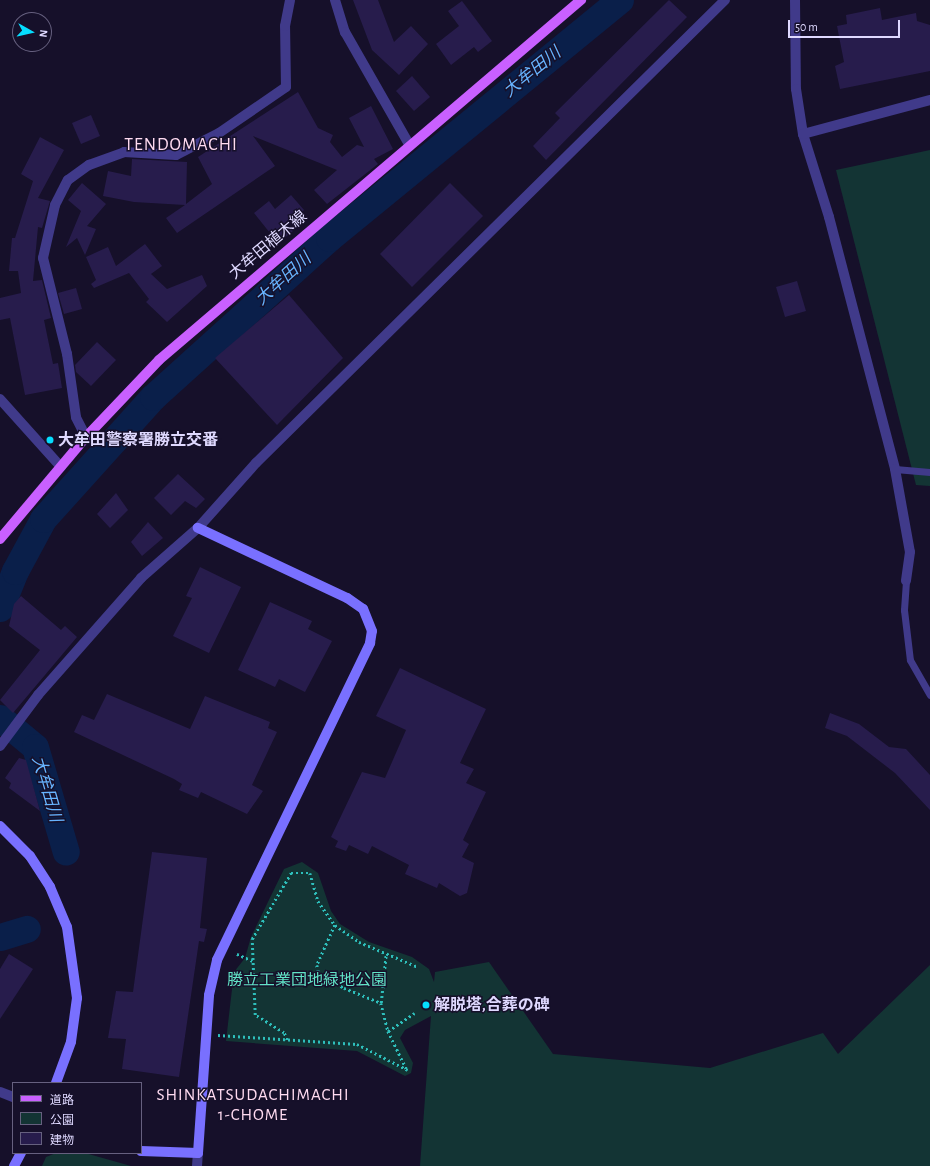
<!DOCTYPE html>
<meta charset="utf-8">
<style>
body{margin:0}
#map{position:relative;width:930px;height:1166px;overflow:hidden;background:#16102a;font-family:"Alegreya Sans","Noto Sans JP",sans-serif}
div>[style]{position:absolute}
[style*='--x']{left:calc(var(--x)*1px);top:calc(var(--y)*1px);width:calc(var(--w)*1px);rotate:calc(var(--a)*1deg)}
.green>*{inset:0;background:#133434}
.river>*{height:27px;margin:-13.5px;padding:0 13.5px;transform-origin:13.5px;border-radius:13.5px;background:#0a1f4a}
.building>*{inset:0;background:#271c4c}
.path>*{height:2.5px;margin-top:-1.25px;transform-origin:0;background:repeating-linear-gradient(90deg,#2ebfbb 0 2px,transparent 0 5px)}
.lane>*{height:7px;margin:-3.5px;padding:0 3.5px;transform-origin:3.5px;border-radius:3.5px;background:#403a8a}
.street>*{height:10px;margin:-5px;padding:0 5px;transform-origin:5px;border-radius:5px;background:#403a8a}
.secondary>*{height:10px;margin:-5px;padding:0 5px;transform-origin:5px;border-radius:5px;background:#7970ff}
.primary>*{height:10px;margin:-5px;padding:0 5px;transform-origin:5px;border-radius:5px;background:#c960ff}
.dots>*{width:11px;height:11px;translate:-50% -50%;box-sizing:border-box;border:2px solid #16102a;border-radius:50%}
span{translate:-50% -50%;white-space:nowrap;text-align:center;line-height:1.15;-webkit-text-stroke:3px #16102a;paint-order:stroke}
.street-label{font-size:16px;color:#dfd9ff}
.poi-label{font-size:16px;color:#dfd9ff;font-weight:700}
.left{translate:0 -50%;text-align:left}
.park-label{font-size:16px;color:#62e3c7}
.water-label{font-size:17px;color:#67b4ff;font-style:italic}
.neighbourhood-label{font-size:17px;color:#ffdbf1;letter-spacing:1px}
.quarter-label{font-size:18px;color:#ffdbf1;letter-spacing:1px}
.legend{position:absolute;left:12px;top:1082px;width:130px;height:72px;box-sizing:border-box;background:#16102a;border:1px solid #66607f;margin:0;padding:5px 7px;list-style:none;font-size:12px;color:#dfd9ff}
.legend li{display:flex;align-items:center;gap:8px;height:20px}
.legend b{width:20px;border:1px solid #66607f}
.north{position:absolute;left:12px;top:12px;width:40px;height:40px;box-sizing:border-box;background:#16102a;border:1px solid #66607f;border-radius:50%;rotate:98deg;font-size:11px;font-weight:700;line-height:16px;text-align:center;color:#dfd9ff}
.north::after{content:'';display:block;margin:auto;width:14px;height:18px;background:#05ddff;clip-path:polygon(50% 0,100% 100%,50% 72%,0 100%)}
.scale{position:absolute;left:788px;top:20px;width:112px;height:18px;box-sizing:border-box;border:2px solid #dfd9ff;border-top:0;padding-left:5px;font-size:12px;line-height:14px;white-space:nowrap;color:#dfd9ff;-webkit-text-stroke:3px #16102a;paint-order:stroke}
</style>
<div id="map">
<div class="green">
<div style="clip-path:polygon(930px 150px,930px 486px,916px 485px,836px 170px)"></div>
<div style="clip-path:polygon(302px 862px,318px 873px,331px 911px,340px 924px,369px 942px,412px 957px,429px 969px,434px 982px,435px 972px,489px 962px,553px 1054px,710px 1068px,823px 1033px,838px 1054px,930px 965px,930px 1166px,420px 1166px,431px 1016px,405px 1030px,400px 1038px,413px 1063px,411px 1073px,405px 1076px,357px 1051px,226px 1041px,234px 972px,245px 958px,251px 937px,284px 869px)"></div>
<div style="clip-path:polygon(56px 1153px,85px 1153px,131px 1166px,42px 1166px,46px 1157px)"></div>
</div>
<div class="river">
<div style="--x:0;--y:608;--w:40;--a:-68"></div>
<div style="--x:15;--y:571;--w:59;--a:-61.7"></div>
<div style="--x:43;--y:519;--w:164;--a:-48"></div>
<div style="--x:153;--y:397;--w:237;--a:-42.1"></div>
<div style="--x:329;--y:238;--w:376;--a:-39.3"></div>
<div style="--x:0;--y:718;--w:45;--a:39.6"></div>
<div style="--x:35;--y:747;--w:109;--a:73.6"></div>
<div style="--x:0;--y:937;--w:28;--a:-17"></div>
</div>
<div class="building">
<div style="clip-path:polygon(353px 0,378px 0,394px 42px,411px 26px,428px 44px,399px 75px,372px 50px)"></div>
<div style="clip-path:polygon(669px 0,687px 17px,546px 160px,533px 146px,560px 118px,555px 113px)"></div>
<div style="clip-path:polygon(462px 1px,492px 41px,478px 52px,474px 47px,451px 65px,436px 44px,459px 26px,448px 11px)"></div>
<div style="clip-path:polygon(880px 8px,882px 20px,916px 13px,917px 21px,930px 25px,930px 71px,840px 89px,835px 66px,844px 62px,837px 26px,847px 24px,846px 15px)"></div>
<div style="clip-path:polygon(412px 76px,430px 97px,414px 111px,396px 91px)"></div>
<div style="clip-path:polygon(298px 92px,318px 128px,333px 135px,330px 142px,342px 157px,357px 145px,364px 147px,349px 118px,371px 106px,393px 149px,374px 159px,378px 164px,327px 204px,314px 190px,337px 170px,253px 136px,275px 166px,177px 233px,166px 218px,185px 205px,134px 202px,103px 196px,108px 171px,131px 176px,132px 159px,187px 162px,186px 204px,212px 184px,198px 157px)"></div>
<div style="clip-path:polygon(91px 115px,100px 136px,81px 144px,72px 123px)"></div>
<div style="clip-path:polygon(40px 137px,64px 150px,38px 198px,50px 201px,42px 228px,38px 227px,33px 281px,42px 280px,51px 318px,44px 320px,53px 364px,58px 363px,62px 388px,25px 395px,10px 318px,0 320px,0 298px,21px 293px,18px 271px,9px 271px,12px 238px,15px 238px,33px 181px,21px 174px)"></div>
<div style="clip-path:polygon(82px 183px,106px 204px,87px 226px,96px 229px,85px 255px,77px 238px,66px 247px,81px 211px,68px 200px)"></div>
<div style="clip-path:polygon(450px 183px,483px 216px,412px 287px,380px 254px)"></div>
<div style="clip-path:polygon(291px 195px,304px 210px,288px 225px,293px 231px,278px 243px,254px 213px,269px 201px,275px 209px)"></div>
<div style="clip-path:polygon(145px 244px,162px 266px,151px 274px,167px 289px,202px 275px,207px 286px,167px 322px,146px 302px,149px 299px,129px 273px,94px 288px,91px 284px,96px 280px,86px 257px,108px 247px,116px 266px)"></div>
<div style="clip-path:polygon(797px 281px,806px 311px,785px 317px,776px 287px)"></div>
<div style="clip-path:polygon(76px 288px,82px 309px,64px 314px,58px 293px)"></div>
<div style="clip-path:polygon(289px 295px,343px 358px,277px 425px,215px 358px)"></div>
<div style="clip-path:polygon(97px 342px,116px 360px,91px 386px,76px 372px,75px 365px)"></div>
<div style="clip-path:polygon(178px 474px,205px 499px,196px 508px,185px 501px,171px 515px,154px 498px)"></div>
<div style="clip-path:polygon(116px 493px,128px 510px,110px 528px,97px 514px)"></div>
<div style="clip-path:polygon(148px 522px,163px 538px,142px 556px,131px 542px)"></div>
<div style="clip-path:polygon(200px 567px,241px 587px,209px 653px,173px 636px,192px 598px,186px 596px)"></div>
<div style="clip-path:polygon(21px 596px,61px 630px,65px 626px,77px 637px,13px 713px,0 700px,40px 650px,9px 626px,14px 604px)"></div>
<div style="clip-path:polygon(270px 602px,312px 621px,308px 629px,332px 641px,305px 692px,279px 679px,275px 687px,238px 670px)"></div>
<div style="clip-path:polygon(400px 668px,486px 709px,460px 763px,474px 769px,466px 783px,486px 792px,463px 840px,469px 844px,462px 857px,474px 863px,467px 893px,460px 896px,439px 883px,437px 888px,405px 874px,409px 865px,372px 846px,368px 854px,349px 845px,346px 851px,335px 847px,338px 841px,331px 837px,362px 772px,385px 778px,406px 730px,376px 716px)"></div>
<div style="clip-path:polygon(107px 694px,190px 729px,205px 696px,270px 722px,268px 728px,277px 732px,252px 785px,263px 791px,247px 814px,201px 792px,198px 798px,179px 790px,182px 784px,174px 779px,74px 732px,82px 715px,94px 720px)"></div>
<div style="clip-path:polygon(830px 713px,859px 724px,889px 747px,906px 749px,930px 775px,930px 810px,895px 773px,847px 736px,825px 728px)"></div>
<div style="clip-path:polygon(19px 758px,26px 760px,40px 811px,9px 788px,11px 783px,5px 778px)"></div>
<div style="clip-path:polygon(152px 852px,207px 858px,200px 928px,207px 929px,204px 942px,199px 941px,179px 1077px,122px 1069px,126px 1039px,108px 1038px,116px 991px,133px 992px)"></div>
<div style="clip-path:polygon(9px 954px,33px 969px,0 1019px,0 969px)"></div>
</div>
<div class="path">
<div style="--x:335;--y:925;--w:44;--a:114.2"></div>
<div style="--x:317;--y:965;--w:9;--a:77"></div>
<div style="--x:319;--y:974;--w:29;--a:29"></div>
<div style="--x:344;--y:988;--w:40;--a:22"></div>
<div style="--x:381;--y:1003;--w:49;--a:-84.2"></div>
<div style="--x:237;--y:954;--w:17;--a:24"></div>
<div style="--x:381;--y:1003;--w:29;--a:76"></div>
<div style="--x:388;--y:1031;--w:43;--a:64"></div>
<div style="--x:388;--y:1031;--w:32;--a:-34"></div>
<div style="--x:218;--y:1035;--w:139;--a:3.7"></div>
<div style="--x:357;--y:1044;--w:57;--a:27"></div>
<div style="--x:287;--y:1040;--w:8;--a:-113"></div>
<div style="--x:284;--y:1033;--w:34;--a:-148"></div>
<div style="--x:255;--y:1015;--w:76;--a:-92.3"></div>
<div style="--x:252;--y:939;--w:77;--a:-59.4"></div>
<div style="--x:291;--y:873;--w:19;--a:0"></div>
<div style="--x:310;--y:873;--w:29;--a:74"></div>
<div style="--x:318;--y:901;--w:29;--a:55"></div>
<div style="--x:335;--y:925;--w:29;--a:35"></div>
<div style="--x:359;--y:942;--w:64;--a:23"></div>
</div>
<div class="lane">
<div style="--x:895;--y:469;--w:35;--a:5"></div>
<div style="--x:906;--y:581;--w:29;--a:94"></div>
<div style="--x:904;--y:610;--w:50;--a:83.2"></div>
<div style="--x:910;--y:660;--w:40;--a:60.3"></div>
</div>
<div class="street">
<div style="--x:335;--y:0;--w:34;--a:73"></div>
<div style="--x:345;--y:32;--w:131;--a:60.3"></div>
<div style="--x:795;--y:0;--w:89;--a:89.4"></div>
<div style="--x:796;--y:89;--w:46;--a:81.2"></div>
<div style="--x:803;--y:134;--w:87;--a:72.6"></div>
<div style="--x:829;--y:217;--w:260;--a:75.3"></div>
<div style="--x:895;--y:469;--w:84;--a:79.8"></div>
<div style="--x:910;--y:552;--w:29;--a:98"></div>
<div style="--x:803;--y:134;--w:131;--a:-15"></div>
<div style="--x:0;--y:399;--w:91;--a:48.1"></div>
<div style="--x:86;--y:437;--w:22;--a:-117"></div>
<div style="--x:76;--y:417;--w:64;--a:-98.1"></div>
<div style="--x:67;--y:354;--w:99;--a:-104"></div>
<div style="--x:43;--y:258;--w:54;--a:-77.2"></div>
<div style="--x:55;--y:205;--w:28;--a:-63"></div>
<div style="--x:68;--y:180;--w:26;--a:-36"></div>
<div style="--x:89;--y:165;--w:37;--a:-20"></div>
<div style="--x:124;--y:152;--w:52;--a:3.3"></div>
<div style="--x:176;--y:155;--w:48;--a:-27.1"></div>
<div style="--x:219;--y:133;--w:81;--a:-34.5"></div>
<div style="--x:286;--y:87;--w:61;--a:-90.9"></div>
<div style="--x:285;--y:26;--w:26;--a:-79"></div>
<div style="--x:0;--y:746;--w:64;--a:-53.3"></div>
<div style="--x:38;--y:695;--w:156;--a:-48.6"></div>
<div style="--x:141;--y:578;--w:76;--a:-41.3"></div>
<div style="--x:198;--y:528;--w:87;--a:-48.3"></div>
<div style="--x:256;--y:463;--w:659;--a:-44.63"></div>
<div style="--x:0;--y:1092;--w:14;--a:21"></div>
<div style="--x:197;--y:1166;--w:13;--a:-86"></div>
</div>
<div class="secondary">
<div style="--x:0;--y:826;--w:42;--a:45"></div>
<div style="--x:30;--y:856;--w:37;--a:57"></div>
<div style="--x:50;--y:887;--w:43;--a:67"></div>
<div style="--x:67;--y:927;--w:72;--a:82"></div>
<div style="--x:77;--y:998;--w:44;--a:97.8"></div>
<div style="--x:71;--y:1042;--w:44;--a:110.1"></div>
<div style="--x:141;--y:1151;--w:57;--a:2"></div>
<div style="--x:198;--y:1153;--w:158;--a:-86"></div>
<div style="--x:209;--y:995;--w:36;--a:-77"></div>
<div style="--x:217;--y:960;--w:352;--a:-64.2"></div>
<div style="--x:370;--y:643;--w:12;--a:-81"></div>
<div style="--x:372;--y:631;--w:24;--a:-112"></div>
<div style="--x:363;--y:609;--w:19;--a:-145"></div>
<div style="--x:347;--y:598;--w:165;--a:-154.8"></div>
<div style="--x:14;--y:1166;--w:15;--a:-62"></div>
</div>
<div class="primary">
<div style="--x:0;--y:539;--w:133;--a:-49.9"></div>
<div style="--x:86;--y:437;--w:106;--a:-46.5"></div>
<div style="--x:159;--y:360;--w:555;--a:-40.47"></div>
</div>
<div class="dots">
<div style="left:50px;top:440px;background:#05ddff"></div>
<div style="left:426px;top:1005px;background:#05ddff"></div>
</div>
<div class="street-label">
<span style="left:268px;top:245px;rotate:-40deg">大牟田植木線</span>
</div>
<div class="poi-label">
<span class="left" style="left:58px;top:440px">大牟田警察署勝立交番</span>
<span class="left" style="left:434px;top:1005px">解脱塔,合葬の碑</span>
</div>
<div class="park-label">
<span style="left:307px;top:980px">勝立工業団地緑地公園</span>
</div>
<div class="water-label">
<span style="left:532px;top:72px;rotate:-39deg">大牟田川</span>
<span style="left:283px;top:279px;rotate:-42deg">大牟田川</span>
<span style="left:47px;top:789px;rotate:74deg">大牟田川</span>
</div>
<div class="neighbourhood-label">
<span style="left:253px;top:1105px">SHINKATSUDACHIMACHI<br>1-CHOME</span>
</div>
<div class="quarter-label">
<span style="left:181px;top:145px">TENDOMACHI</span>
</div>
<ul class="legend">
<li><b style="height:5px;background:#c960ff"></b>道路</li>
<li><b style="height:11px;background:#133434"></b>公園</li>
<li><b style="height:11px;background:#271c4c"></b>建物</li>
</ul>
<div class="north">N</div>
<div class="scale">50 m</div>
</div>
